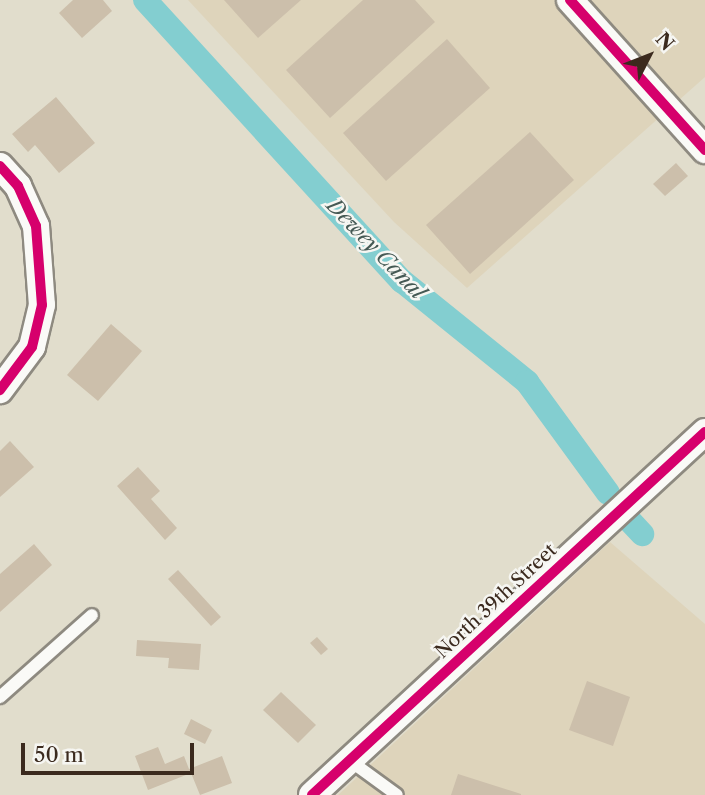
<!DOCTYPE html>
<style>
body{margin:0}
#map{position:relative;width:705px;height:795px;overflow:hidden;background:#e1ddcc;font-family:"Libre Caslon Text",serif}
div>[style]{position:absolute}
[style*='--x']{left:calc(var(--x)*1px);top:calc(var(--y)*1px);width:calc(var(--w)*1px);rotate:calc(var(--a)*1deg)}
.built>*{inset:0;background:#ded4bb}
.canal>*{height:24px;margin:-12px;padding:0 12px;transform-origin:12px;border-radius:12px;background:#83ced0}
.building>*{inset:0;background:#ccbfab}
.roads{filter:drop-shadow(2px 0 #8e8a80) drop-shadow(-2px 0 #8e8a80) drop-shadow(0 2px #8e8a80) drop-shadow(0 -2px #8e8a80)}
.lane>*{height:12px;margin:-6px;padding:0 6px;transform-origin:6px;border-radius:6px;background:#fafaf7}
.street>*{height:26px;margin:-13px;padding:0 13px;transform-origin:13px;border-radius:13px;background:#fafaf7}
.cycleway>*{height:10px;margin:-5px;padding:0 5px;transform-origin:5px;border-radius:5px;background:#d6006c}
span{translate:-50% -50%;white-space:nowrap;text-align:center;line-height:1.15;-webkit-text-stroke:5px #f6f6f2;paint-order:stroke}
.street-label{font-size:19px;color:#3b2a1e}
.water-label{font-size:21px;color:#455954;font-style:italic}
.north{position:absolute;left:614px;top:21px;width:70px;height:70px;-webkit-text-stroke:5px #f6f6f2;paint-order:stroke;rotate:48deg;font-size:19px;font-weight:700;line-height:28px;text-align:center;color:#3b2a1e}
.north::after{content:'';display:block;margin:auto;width:24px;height:32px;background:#3b2a1e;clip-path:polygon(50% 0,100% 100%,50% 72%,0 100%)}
.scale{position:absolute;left:21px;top:743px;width:173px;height:32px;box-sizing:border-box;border:4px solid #3b2a1e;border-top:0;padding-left:9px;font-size:21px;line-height:24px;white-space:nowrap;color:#3b2a1e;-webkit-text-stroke:5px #f6f6f2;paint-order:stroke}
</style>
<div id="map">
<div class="built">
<div style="clip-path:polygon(188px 0,705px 0,705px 77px,467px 288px,394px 222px)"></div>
<div style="clip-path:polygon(610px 542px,705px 624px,705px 795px,338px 795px)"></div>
</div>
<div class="canal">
<div style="--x:145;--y:0;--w:381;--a:47.6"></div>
<div style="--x:402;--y:281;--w:161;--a:38.9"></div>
<div style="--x:527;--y:382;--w:137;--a:53.9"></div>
<div style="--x:630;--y:521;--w:18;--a:47"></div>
</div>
<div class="building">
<div style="clip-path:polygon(73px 0,103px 0,112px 11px,82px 38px,59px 13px)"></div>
<div style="clip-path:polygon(224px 0,301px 0,258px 38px)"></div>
<div style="clip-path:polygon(363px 0,415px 0,435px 22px,330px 118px,286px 70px)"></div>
<div style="clip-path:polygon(447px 39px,490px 88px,386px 181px,343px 133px)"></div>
<div style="clip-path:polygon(56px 97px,95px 143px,59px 173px,35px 145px,28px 152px,12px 134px)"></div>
<div style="clip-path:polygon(530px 132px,574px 180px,470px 274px,426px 225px)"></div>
<div style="clip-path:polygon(676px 163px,688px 176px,665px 196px,653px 184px)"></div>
<div style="clip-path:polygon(111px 324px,142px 351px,98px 401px,67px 375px)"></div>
<div style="clip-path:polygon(10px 441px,34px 467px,0 497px,0 451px)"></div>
<div style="clip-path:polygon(138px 467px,160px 491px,151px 499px,177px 528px,165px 540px,117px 486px)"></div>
<div style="clip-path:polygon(34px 544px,52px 565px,0 612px,0 574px)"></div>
<div style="clip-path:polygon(178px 570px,221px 617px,211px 626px,168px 579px)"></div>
<div style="clip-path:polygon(317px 637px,328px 649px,321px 655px,310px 643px)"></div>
<div style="clip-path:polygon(137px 640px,201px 644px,199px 670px,168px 668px,169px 658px,136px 656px)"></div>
<div style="clip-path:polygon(587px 681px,630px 697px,613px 746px,569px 730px)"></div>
<div style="clip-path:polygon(281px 692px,316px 725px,298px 743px,263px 710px)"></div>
<div style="clip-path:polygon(191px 719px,212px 730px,205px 744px,184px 734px)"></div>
<div style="clip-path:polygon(158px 747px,165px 764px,184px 756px,189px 769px,222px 756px,232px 783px,200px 795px,191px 773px,148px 790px,135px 756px)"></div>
<div style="clip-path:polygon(458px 774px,521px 794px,521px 795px,451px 795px)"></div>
</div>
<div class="roads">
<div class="lane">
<div style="--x:0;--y:697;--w:123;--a:-41.7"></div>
<div style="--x:349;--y:760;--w:59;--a:36.1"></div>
</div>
<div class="street">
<div style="--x:570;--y:0;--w:202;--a:48"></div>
<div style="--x:0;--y:166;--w:27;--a:48"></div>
<div style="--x:18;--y:186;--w:44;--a:65.8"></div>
<div style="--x:36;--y:226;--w:79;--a:85.7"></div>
<div style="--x:42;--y:305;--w:43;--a:103.4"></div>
<div style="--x:32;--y:347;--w:54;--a:126.7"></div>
<div style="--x:312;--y:795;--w:535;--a:-42.73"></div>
</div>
</div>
<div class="cycleway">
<div style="--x:570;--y:0;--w:202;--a:48"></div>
<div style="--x:0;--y:166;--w:27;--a:48"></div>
<div style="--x:18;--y:186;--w:44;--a:65.8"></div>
<div style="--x:36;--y:226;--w:79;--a:85.7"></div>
<div style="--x:42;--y:305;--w:43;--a:103.4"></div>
<div style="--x:32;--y:347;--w:54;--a:126.7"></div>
<div style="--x:312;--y:795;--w:535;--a:-42.73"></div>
</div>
<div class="street-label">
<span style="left:496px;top:601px;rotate:-43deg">North 39th Street</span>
</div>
<div class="water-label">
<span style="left:376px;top:249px;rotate:46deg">Dewey Canal</span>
</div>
<div class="north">N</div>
<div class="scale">50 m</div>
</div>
